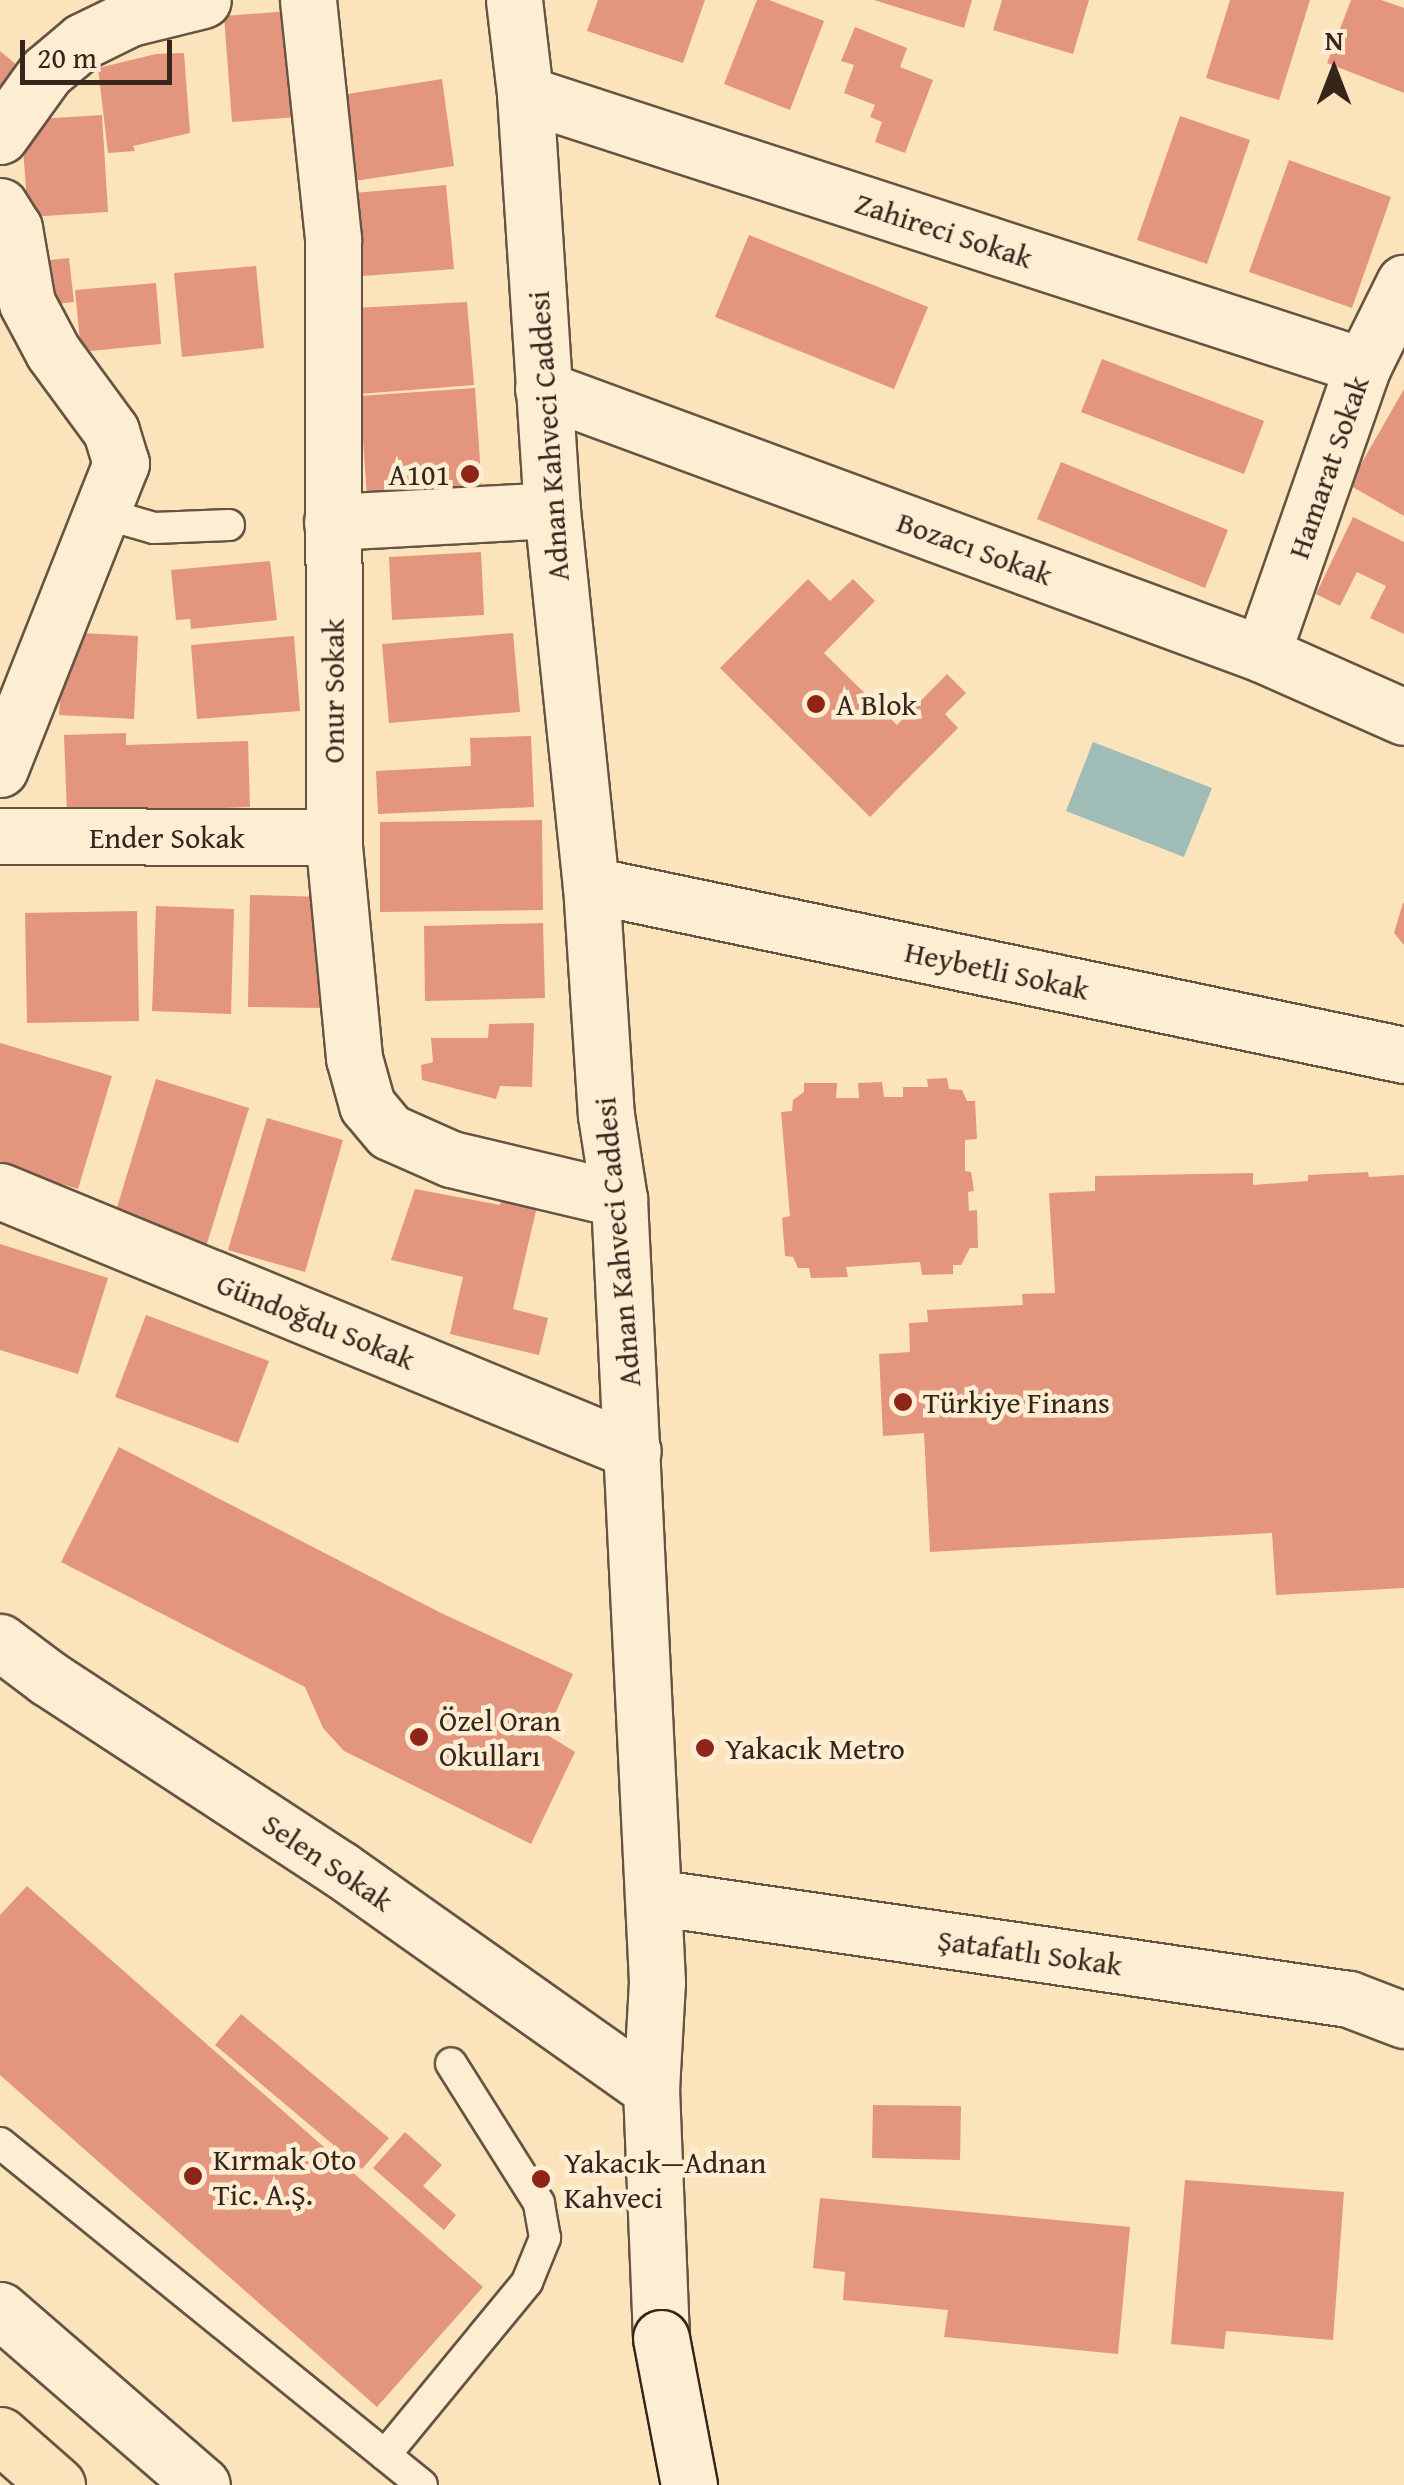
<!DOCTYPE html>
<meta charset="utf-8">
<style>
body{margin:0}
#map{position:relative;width:1404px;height:2485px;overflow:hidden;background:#fbe3bc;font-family:"Gentium Book Plus",serif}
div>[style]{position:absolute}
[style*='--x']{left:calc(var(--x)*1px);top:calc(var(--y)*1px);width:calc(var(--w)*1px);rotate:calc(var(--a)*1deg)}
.water>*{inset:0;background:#9fbdb6}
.building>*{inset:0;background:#e3967d}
.roads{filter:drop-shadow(2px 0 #665443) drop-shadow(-2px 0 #665443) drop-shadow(0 2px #665443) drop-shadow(0 -2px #665443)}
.service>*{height:30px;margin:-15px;padding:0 15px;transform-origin:15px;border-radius:15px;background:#fcedd3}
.minor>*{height:55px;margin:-27.5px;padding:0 27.5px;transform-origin:27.5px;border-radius:27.5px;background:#fcedd3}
.secondary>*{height:55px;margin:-27.5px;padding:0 27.5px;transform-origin:27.5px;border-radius:27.5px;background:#fcedd3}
.trunk>*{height:55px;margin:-27.5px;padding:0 27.5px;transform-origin:27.5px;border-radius:27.5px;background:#fbe3bc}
.bridges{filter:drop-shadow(2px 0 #35251b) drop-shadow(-2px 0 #35251b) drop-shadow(0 2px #35251b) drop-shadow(0 -2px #35251b)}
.secondary-bridge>*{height:55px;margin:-27.5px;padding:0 27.5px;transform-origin:27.5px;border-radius:27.5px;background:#fcedd3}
.dots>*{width:28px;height:28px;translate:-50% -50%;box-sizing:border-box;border:5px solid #fcedd3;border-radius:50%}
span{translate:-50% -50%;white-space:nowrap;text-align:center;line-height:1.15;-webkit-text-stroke:9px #fcedd3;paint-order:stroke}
.street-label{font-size:30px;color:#35251b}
.poi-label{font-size:30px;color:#35251b}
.right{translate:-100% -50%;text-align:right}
.left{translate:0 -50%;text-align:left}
.north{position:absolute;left:1284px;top:20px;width:100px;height:100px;-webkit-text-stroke:8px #fcedd3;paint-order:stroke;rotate:0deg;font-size:28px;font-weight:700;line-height:40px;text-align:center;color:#35251b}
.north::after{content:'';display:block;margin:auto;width:35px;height:45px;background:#35251b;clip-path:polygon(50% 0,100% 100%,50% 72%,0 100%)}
.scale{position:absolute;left:20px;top:40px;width:152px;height:45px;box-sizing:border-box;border:5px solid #35251b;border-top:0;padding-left:12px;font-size:30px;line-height:35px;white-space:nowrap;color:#35251b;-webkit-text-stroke:8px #fcedd3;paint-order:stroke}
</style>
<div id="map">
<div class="water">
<div style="clip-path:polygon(1093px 742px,1212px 788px,1184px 857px,1066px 811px)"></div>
</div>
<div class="building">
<div style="clip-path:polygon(598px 0,705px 0,683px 63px,587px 31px)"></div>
<div style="clip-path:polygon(757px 0,769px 0,824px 21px,790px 110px,724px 84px)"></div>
<div style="clip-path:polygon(874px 0,972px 0,964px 28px)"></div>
<div style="clip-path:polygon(1002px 0,1089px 0,1073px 54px,993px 30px)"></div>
<div style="clip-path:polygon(1230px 0,1310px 0,1279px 100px,1206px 78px)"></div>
<div style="clip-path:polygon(1351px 0,1381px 0,1404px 8px,1404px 93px,1327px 63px)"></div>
<div style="clip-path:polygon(291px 11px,298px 117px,232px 122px,224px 16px)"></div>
<div style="clip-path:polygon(855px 27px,907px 48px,900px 67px,933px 80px,905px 153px,875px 142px,882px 122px,870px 117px,875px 105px,844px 93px,854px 65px,841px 61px)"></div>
<div style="clip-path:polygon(0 51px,24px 71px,0 99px)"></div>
<div style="clip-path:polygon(184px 53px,190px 133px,133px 146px,135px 151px,108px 153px,98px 68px,156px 54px)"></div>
<div style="clip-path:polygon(442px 79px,454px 166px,354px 181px,341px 95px)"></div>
<div style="clip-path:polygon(102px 115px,108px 212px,28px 217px,21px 120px)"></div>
<div style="clip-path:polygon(1180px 116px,1250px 140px,1207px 264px,1137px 240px)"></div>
<div style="clip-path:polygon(1289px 160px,1391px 197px,1352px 308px,1249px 272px)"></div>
<div style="clip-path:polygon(446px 185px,454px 269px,350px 277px,342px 194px)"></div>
<div style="clip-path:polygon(749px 235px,928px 307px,894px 389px,715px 317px)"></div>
<div style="clip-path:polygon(69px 258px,74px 302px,46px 305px,41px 261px)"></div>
<div style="clip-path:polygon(256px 266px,264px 348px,182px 357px,174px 273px)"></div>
<div style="clip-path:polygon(156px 283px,161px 344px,81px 352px,75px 290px)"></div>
<div style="clip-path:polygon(467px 302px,474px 385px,359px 394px,355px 308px)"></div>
<div style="clip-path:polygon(1102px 359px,1264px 421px,1244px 474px,1081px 412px)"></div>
<div style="clip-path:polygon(475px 388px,482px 491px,367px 498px,360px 396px)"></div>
<div style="clip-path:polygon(1404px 389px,1404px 516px,1349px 485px)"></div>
<div style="clip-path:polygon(1061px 462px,1228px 530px,1205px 588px,1037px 519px)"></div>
<div style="clip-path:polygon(1353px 517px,1404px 542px,1404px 634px,1370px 618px,1386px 586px,1357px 572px,1340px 606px,1316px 594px)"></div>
<div style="clip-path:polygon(481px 552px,484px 615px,392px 620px,389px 557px)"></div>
<div style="clip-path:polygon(270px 561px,277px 620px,191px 629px,190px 619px,176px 620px,171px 570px)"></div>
<div style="clip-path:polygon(808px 579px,830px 601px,853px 579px,875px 601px,824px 653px,897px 725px,947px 674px,966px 693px,945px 714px,958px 728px,870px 817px,720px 668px)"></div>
<div style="clip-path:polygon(64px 632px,138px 636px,134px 719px,59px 715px)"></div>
<div style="clip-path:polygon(513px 633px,520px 712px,389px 723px,382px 644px)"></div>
<div style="clip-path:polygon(294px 636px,300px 711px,197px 719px,191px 645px)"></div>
<div style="clip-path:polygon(126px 733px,126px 745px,248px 741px,250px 807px,67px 814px,64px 735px)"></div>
<div style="clip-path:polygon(531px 736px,534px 807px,378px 814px,376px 771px,471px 766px,470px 738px)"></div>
<div style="clip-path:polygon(542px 820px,543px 910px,380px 912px,380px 822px)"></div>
<div style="clip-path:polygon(250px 895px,325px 897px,323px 1008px,248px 1007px)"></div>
<div style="clip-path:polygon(1403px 903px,1404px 903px,1404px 945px,1394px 933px)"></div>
<div style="clip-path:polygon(156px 906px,234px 909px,231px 1014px,152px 1011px)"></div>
<div style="clip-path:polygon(137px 911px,139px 1021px,27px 1023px,25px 913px)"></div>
<div style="clip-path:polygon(543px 923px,545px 998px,425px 1001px,424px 926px)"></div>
<div style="clip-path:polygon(534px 1023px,532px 1087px,500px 1086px,496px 1099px,422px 1080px,421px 1065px,433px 1062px,431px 1038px,488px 1038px,489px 1024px)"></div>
<div style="clip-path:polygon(0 1043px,112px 1076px,78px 1189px,0 1166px)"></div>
<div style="clip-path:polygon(947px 1078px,949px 1089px,962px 1090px,967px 1101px,975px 1101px,977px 1139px,965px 1140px,965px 1171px,971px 1172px,974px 1191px,968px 1192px,969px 1211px,977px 1210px,978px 1248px,970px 1248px,961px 1265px,953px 1265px,953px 1274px,922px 1275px,920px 1262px,846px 1267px,848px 1277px,811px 1278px,809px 1268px,798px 1268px,793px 1257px,785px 1256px,782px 1218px,790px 1216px,781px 1112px,792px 1111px,793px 1100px,804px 1092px,804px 1083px,837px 1083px,836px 1098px,859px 1098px,858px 1083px,882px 1082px,884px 1097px,903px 1097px,903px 1087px,928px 1087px,927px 1079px)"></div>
<div style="clip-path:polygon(156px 1079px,249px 1108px,204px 1253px,112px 1224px)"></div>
<div style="clip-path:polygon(267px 1118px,343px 1140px,305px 1272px,228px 1250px)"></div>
<div style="clip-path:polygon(1368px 1172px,1369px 1177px,1404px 1175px,1404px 1588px,1276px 1595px,1272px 1533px,930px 1552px,924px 1433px,883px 1436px,879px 1354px,910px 1352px,909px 1323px,928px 1322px,927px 1310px,1023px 1305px,1022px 1294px,1055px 1293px,1049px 1193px,1095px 1191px,1095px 1176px,1253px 1173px,1253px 1185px,1308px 1181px,1308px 1175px)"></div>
<div style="clip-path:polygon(415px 1189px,500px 1205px,504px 1189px,539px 1198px,513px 1309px,548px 1318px,539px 1355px,450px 1334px,463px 1277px,391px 1260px)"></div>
<div style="clip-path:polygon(0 1244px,108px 1278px,78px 1374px,0 1350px)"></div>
<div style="clip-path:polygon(146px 1315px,269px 1361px,238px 1443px,115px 1397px)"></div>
<div style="clip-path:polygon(119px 1447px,441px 1613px,573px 1674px,546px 1734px,575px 1752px,531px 1844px,344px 1751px,323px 1728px,305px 1687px,61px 1562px)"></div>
<div style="clip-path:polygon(27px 1886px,483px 2287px,377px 2407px,0 2075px,0 1915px)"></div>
<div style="clip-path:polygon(241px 2014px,389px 2138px,362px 2169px,215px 2045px)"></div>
<div style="clip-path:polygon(873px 2105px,961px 2106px,960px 2160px,872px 2158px)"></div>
<div style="clip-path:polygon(405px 2132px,442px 2165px,423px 2186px,456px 2215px,444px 2230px,373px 2168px)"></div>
<div style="clip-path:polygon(1185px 2180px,1344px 2192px,1333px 2340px,1226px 2331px,1224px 2349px,1171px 2344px)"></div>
<div style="clip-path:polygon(820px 2198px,1130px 2227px,1118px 2354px,944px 2337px,948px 2310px,843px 2300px,845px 2272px,813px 2268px)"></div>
</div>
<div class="roads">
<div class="service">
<div style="--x:102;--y:513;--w:54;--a:16.1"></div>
<div style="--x:154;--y:528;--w:75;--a:-2.3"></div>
<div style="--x:0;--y:2143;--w:543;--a:39.02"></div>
<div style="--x:385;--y:2455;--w:224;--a:-50.6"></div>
<div style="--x:527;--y:2282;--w:48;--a:-67.8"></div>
<div style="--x:545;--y:2238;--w:36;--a:-100"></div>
<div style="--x:539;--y:2203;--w:165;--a:-122.2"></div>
</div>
<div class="minor">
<div style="--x:308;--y:0;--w:240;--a:84"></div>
<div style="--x:333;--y:239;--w:607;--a:89.91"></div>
<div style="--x:334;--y:846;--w:213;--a:84.6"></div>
<div style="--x:354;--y:1058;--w:49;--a:74.5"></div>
<div style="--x:367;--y:1105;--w:35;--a:50"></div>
<div style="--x:390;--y:1132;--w:67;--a:23.9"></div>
<div style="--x:451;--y:1159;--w:173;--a:13.4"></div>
<div style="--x:525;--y:94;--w:881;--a:17.98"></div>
<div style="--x:0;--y:136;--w:79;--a:-54.3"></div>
<div style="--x:46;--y:72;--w:48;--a:-40"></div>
<div style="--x:83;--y:41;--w:52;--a:-26.1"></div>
<div style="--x:130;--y:18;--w:75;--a:-13.9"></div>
<div style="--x:0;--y:206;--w:26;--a:58"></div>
<div style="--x:14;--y:228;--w:76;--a:80.2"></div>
<div style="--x:27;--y:303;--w:55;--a:62"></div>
<div style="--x:53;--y:352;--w:98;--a:53.7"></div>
<div style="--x:111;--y:431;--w:34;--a:73"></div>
<div style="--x:121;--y:463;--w:329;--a:111.6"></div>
<div style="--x:543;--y:389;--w:766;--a:20.23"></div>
<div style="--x:1262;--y:654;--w:155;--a:23.9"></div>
<div style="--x:332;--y:522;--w:220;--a:-3.1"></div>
<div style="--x:1262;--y:654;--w:305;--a:-70.7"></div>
<div style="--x:1363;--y:366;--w:93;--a:-63.7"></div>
<div style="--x:0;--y:836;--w:334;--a:0.2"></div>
<div style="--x:591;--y:885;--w:831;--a:11.81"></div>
<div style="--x:0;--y:1191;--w:684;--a:22.33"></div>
<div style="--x:0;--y:1642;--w:60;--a:36.9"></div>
<div style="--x:48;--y:1678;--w:349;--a:33.2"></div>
<div style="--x:340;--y:1869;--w:381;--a:35.3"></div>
<div style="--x:653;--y:1897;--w:703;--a:8.34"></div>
<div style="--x:1349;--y:1999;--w:59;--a:20.9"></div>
</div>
<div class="secondary">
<div style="--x:514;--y:0;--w:95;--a:83.3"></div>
<div style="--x:525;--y:94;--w:417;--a:86.3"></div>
<div style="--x:552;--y:510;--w:377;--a:84.1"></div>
<div style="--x:591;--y:885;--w:230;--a:86.3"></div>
<div style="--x:606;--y:1115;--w:85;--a:81.2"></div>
<div style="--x:619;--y:1199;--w:784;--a:87.22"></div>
<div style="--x:657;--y:1982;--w:107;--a:93.2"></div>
<div style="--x:651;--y:2089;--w:249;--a:87.7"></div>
<div style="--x:0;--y:2310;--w:267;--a:40.9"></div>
</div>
<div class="trunk">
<div style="--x:0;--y:2435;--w:76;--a:41.3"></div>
</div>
</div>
<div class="bridges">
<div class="secondary-bridge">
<div style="--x:661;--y:2338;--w:150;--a:79.2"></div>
</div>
</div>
<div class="dots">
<div style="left:470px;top:474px;background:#8f2418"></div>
<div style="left:816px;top:704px;background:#8f2418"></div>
<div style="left:903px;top:1402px;background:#8f2418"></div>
<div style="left:419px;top:1737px;background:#8f2418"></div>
<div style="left:705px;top:1748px;background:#8f2418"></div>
<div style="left:193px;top:2176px;background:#8f2418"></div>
<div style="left:541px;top:2179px;background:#8f2418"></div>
</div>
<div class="street-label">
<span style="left:944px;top:230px;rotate:18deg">Zahireci Sokak</span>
<span style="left:548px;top:436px;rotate:-94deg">Adnan Kahveci Caddesi</span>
<span style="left:1328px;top:467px;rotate:-71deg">Hamarat Sokak</span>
<span style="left:975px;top:548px;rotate:20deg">Bozacı Sokak</span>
<span style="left:333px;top:691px;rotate:-90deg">Onur Sokak</span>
<span style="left:167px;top:837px">Ender Sokak</span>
<span style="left:997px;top:970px;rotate:12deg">Heybetli Sokak</span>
<span style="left:617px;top:1242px;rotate:-95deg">Adnan Kahveci Caddesi</span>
<span style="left:316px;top:1321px;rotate:22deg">Gündoğdu Sokak</span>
<span style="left:328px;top:1862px;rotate:34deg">Selen Sokak</span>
<span style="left:1030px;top:1952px;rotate:8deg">Şatafatlı Sokak</span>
</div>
<div class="poi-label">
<span class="right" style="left:450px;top:474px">A101</span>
<span class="left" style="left:836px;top:704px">A Blok</span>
<span class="left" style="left:923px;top:1402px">Türkiye Finans</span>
<span class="left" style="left:439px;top:1737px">Özel Oran<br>Okulları</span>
<span class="left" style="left:725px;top:1748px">Yakacık Metro</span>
<span class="left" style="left:213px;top:2176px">Kırmak Oto<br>Tic. A.Ş.</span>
<span class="left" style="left:564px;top:2179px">Yakacık—Adnan<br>Kahveci</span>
</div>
<div class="north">N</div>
<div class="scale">20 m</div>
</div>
